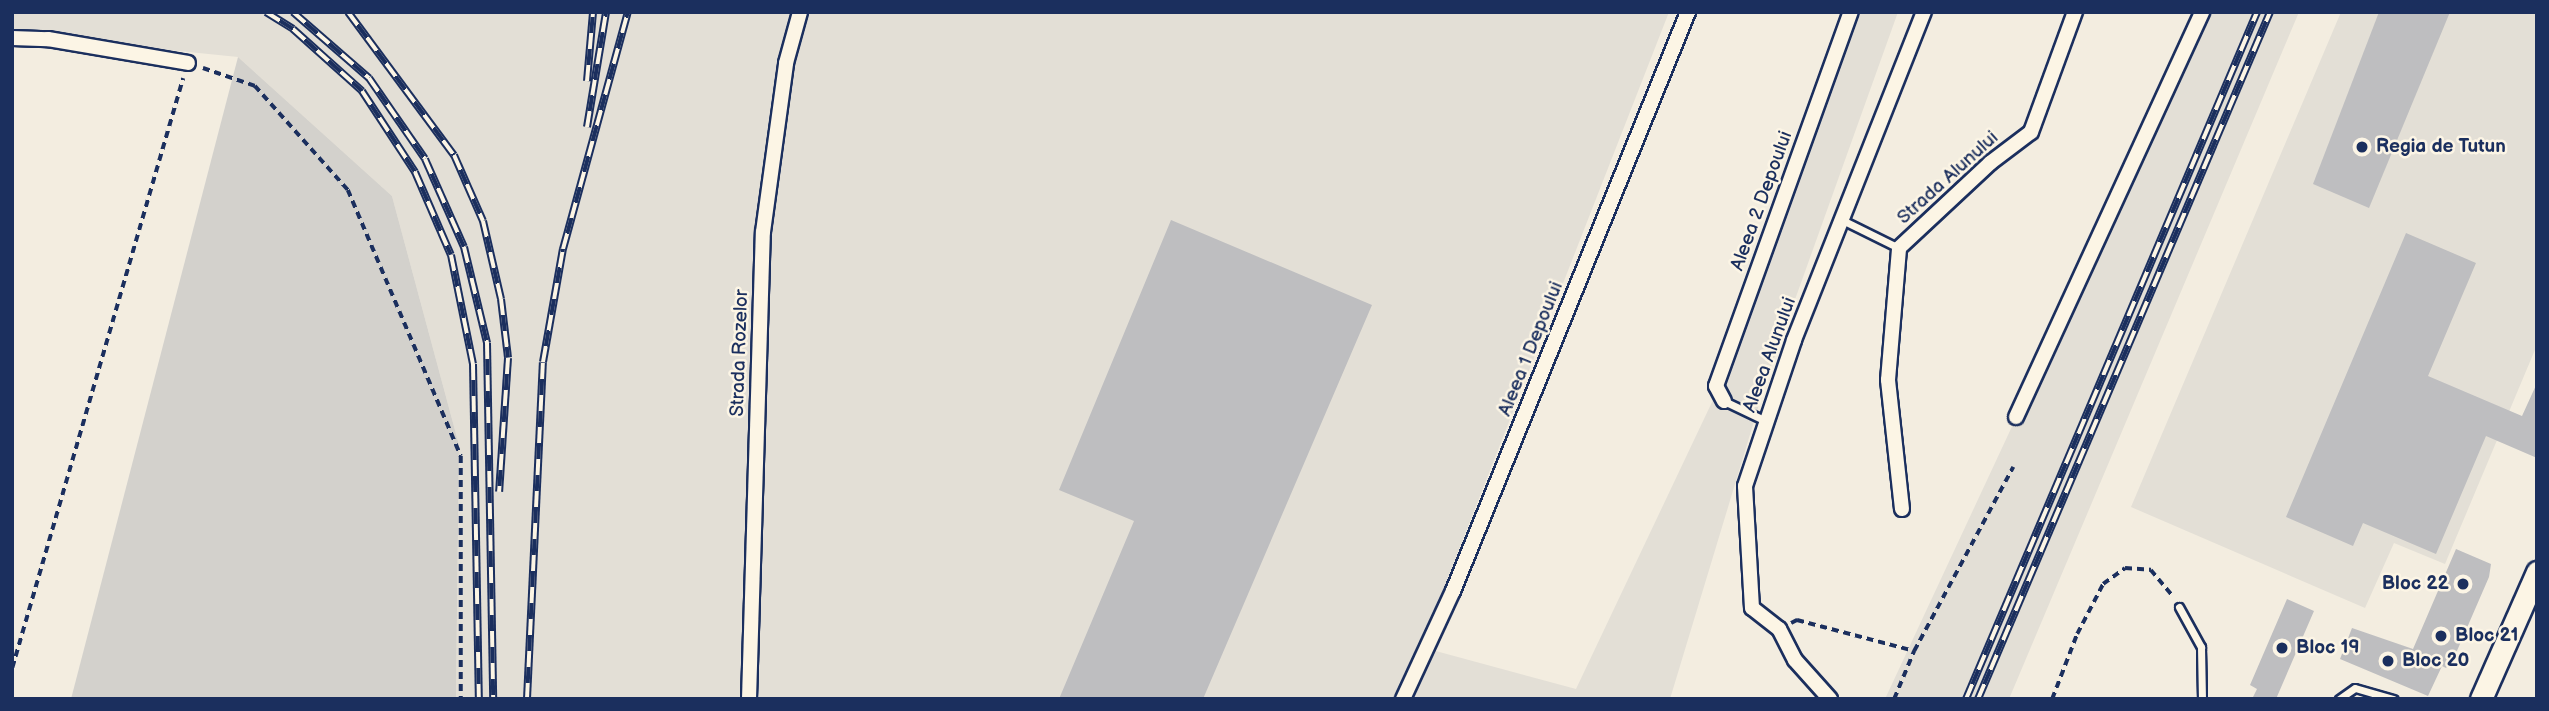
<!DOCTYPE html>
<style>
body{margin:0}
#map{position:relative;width:2549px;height:711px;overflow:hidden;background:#f3ede0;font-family:"Balsamiq Sans",sans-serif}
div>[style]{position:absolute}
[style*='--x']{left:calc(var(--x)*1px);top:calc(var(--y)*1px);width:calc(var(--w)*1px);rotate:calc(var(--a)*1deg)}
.built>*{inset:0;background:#e3dfd6}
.green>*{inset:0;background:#d3d1cc}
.building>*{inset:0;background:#bebec0}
.path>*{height:3.5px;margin-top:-1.75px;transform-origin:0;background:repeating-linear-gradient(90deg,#1b2f5e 0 7px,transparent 0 12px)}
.roads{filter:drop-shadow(2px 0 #1b2f5e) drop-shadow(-2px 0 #1b2f5e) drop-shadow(0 2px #1b2f5e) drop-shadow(0 -2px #1b2f5e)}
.lane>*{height:7px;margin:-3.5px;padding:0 3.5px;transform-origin:3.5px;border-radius:3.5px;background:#fcf5e5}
.street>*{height:14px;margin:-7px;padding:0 7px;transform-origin:7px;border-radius:7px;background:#fcf5e5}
.primary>*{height:21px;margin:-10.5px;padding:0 10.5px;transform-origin:10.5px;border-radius:10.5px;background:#fcf5e5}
.rail>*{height:8px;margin-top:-4px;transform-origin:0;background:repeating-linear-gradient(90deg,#fcf5e5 0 16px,#1b2f5e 0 32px);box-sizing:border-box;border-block:2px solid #1b2f5e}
.dots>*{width:19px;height:19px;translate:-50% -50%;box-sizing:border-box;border:4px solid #fcf5e5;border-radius:50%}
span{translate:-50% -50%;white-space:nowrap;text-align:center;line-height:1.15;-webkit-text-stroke:5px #fcf5e5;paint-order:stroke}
.poi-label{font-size:19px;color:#1b2f5e;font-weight:700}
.left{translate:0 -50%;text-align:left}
.right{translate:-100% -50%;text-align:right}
.street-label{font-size:19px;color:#1b2f5e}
.frame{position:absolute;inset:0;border:14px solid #1b2f5e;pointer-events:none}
</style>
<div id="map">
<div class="built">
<div style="clip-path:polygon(12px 12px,1669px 12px,1421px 647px,1576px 689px,1731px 362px,1861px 12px,1898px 12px,1768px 375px,1670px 699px,456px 699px,459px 445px,392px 196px,238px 57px,12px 34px)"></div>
<div style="clip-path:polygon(2195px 12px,2299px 12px,2009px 699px,1885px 699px,2036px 375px)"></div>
<div style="clip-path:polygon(2341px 12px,2537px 12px,2537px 345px,2445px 564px,2394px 543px,2365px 608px,2131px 507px)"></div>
</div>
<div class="green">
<div style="clip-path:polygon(238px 57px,392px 196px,459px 445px,456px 699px,71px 699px)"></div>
</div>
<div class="building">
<div style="clip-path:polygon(2379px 12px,2450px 12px,2369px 208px,2313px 184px)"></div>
<div style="clip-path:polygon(1171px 220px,1372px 305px,1203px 699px,1059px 699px,1134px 521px,1059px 490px)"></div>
<div style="clip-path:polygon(2406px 233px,2476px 263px,2428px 376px,2522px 416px,2537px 383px,2537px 458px,2486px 436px,2436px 554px,2363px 523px,2353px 546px,2286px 517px)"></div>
<div style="clip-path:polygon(2456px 549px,2491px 564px,2489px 577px,2453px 660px,2446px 668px,2442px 666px,2428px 696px,2340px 659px,2352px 628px,2413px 649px)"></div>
<div style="clip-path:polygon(2287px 599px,2314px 611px,2276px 699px,2252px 699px,2257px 689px,2250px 685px)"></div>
</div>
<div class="path">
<div style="--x:203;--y:68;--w:55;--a:19.1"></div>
<div style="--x:255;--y:86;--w:140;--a:48.2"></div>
<div style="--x:348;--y:190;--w:289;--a:67"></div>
<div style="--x:461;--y:456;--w:243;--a:90"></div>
<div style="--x:1791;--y:623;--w:7;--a:-27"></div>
<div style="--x:1797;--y:620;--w:121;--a:14.8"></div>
<div style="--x:12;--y:668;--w:614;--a:-73.84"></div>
<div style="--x:1894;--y:699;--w:52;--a:-67.4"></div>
<div style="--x:1914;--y:651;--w:209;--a:-61.7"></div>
<div style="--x:2052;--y:699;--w:70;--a:-69"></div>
<div style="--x:2077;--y:634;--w:56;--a:-62.5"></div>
<div style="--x:2103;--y:584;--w:27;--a:-36"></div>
<div style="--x:2125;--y:568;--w:26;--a:4"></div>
<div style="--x:2151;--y:570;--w:34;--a:50"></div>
</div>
<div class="roads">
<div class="lane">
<div style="--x:1842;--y:220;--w:64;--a:26.2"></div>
<div style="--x:1724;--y:401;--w:47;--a:25.5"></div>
<div style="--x:2179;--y:607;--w:46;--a:61.2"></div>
<div style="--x:2201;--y:647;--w:52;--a:88.9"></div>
<div style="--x:2339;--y:699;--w:19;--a:-35"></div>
<div style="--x:2355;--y:688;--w:40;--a:16"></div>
</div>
<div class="street">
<div style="--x:12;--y:38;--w:36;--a:2"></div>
<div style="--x:48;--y:39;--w:142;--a:9.7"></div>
<div style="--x:1724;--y:401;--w:17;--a:-118"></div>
<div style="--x:1716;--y:386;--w:398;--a:-70.2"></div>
<div style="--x:2016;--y:417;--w:446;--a:-65.3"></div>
<div style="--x:1902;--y:509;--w:130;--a:-96.2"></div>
<div style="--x:1888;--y:380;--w:132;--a:-85.2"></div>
<div style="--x:1899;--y:248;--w:125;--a:-43"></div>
<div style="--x:1990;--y:163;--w:51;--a:-37.1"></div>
<div style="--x:2031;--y:132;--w:128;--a:-69.9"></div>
<div style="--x:749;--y:699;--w:467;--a:-88.3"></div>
<div style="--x:763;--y:232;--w:171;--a:-82.2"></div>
<div style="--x:786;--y:63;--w:53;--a:-74.6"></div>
<div style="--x:1403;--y:699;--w:119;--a:-65.2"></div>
<div style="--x:1453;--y:591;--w:625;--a:-67.91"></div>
<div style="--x:1830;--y:699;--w:52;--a:-131.9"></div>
<div style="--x:1795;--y:660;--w:35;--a:-117"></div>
<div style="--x:1779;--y:629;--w:34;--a:-142"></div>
<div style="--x:1752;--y:608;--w:122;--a:-93.3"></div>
<div style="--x:1745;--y:486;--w:154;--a:-71.4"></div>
<div style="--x:1794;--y:340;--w:353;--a:-68.4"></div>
</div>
<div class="primary">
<div style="--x:2481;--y:699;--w:139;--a:-66.2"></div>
</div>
</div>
<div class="rail">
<div style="--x:266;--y:12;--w:32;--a:32"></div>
<div style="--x:293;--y:29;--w:93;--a:41.9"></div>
<div style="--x:362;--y:91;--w:97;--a:56.8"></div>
<div style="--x:415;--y:172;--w:90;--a:66.6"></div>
<div style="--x:451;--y:255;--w:111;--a:78.6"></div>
<div style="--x:473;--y:364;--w:335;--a:89"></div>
<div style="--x:293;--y:12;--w:101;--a:41"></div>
<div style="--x:369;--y:78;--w:98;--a:55.3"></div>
<div style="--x:425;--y:159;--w:96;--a:66.1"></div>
<div style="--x:464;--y:247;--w:99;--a:76.5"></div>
<div style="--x:487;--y:343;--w:356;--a:89"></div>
<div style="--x:348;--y:12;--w:178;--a:53.5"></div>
<div style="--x:454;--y:155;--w:72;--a:66.3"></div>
<div style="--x:483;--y:221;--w:80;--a:77"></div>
<div style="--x:501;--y:299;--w:59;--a:83.2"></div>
<div style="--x:508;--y:358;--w:134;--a:93.8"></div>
<div style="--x:587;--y:81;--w:69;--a:-85"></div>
<div style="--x:587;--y:127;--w:117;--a:-80.6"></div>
<div style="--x:527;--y:699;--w:337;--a:-87.3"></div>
<div style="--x:543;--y:362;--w:115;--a:-80"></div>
<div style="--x:563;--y:249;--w:246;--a:-74.7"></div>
<div style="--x:1966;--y:699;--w:746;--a:-67.04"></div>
<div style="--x:1978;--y:699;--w:746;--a:-66.97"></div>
</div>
<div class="dots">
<div style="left:2362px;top:147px;background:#1b2f5e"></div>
<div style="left:2463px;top:584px;background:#1b2f5e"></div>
<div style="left:2441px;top:636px;background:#1b2f5e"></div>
<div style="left:2282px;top:648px;background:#1b2f5e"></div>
<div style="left:2388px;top:661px;background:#1b2f5e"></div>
</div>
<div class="poi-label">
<span class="left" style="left:2376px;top:147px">Regia de Tutun</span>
<span class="right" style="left:2449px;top:584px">Bloc 22</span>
<span class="left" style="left:2455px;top:636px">Bloc 21</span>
<span class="left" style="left:2296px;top:648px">Bloc 19</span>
<span class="left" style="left:2402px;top:661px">Bloc 20</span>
</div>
<div class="street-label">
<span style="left:1948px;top:178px;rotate:-42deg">Strada Alunului</span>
<span style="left:1762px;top:201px;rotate:-70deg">Aleea 2 Depoului</span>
<span style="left:1531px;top:349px;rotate:-68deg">Aleea 1 Depoului</span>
<span style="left:740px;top:353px;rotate:-88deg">Strada Rozelor</span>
<span style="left:1770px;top:355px;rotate:-70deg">Aleea Alunului</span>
</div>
<div class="frame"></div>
</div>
